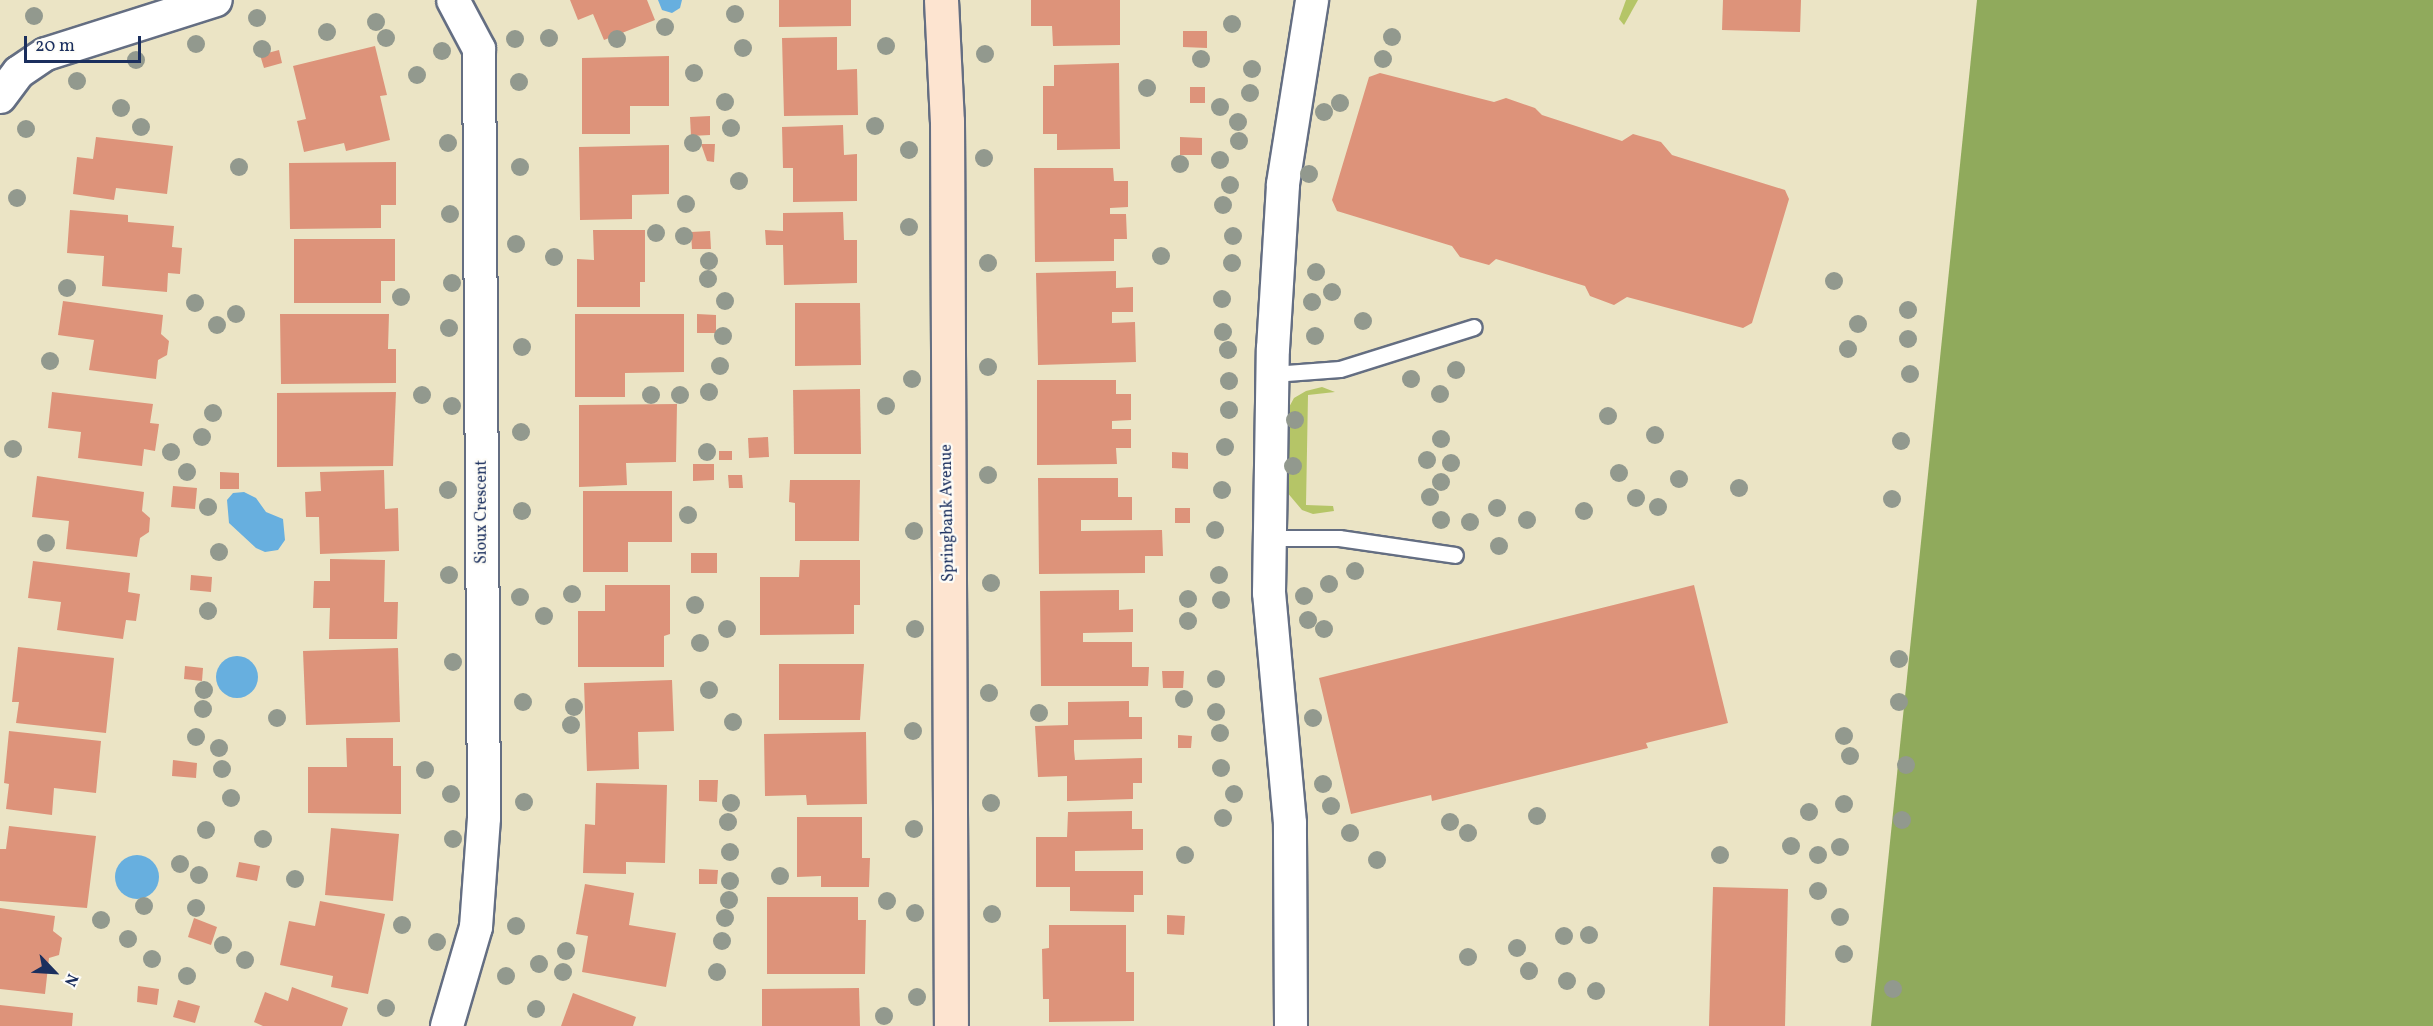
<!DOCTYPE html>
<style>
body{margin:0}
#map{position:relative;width:2433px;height:1026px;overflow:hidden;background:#ebe4c5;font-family:Vollkorn,serif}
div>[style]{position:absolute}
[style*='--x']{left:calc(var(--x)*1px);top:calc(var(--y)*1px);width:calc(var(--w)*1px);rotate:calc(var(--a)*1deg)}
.green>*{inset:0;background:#b5c567}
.forest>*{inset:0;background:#90aa5c}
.water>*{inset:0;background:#67afdf}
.round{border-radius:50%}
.building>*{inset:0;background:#dd937a}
.roads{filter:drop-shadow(2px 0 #646e82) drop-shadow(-2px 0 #646e82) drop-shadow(0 2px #646e82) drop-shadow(0 -2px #646e82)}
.lane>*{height:15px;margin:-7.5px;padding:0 7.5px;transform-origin:7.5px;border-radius:7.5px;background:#fff}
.street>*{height:32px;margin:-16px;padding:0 16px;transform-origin:16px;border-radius:16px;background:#fff}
.secondary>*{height:33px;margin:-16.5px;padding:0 16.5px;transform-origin:16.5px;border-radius:16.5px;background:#fde4d0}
.trees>*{width:18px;height:18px;margin:-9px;border-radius:50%;background:#92998e}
span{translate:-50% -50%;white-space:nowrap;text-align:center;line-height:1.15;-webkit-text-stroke:4.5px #fdfcf7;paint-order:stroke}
.street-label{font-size:16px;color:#1b2f5e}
.north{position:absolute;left:24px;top:942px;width:60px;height:60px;-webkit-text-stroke:4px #fdfcf7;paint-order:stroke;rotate:115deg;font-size:16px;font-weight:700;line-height:24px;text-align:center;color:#1b2f5e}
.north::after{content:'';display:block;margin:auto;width:21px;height:27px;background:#1b2f5e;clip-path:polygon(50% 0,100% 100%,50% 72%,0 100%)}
.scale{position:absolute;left:24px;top:36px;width:117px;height:27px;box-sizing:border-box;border:3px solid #1b2f5e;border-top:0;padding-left:8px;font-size:18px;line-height:21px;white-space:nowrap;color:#1b2f5e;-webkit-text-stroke:4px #fdfcf7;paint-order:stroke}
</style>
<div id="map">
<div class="green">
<div style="clip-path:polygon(1626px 0,1638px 0,1624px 25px,1619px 19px)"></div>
<div style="clip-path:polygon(1322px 387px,1335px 392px,1308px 395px,1306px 505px,1333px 506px,1334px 511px,1313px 514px,1302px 510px,1286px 491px,1288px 409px,1294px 398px,1306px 391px)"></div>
</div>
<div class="forest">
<div style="clip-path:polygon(1977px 0,2433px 0,2433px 1026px,1871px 1026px)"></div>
</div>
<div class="water">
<div style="clip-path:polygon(658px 0,682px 0,680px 8px,672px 13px,662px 10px)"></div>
<div style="clip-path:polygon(244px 492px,256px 498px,266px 512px,283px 519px,285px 540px,278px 550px,265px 552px,256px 548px,229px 523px,227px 500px,233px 493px)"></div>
<div class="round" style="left:216px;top:656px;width:42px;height:42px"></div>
<div class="round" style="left:115px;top:855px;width:44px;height:44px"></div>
</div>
<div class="building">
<div style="clip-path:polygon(570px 0,647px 0,655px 20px,604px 40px,593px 14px,578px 20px)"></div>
<div style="clip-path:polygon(779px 0,851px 0,851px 26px,779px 27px)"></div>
<div style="clip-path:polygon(1031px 0,1120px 0,1120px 45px,1053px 46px,1052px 26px,1031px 26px)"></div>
<div style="clip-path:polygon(1723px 0,1801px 0,1800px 32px,1722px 30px)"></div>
<div style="clip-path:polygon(1183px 31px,1207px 31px,1207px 48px,1183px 47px)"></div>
<div style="clip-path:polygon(837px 37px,837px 70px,857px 69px,858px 115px,784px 116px,782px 38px)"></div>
<div style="clip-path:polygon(375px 46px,387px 95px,380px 96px,390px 140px,346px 151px,344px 143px,304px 152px,297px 121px,306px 119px,293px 66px)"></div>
<div style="clip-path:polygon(279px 50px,282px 63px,264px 68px,260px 55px)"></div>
<div style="clip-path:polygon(669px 56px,669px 106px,630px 106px,630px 134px,582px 134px,582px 58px)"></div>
<div style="clip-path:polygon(1119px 63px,1120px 149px,1057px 150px,1057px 134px,1043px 134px,1043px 86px,1054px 86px,1054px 65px)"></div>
<div style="clip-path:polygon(1380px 73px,1494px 102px,1506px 98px,1535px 108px,1542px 115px,1622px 141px,1633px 134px,1661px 142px,1672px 155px,1785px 190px,1789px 199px,1752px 323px,1743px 328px,1627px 297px,1614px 305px,1590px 296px,1585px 286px,1496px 259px,1489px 265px,1460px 257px,1452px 246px,1337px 211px,1332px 200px,1369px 77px)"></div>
<div style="clip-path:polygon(1190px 87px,1205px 87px,1205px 103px,1190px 103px)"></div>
<div style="clip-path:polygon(710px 116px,710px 135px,691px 136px,690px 117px)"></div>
<div style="clip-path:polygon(843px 125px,844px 155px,857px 154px,857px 201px,793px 202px,793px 168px,783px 168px,782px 127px)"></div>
<div style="clip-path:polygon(96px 137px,173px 146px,167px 194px,116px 188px,114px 200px,73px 194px,77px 157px,93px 159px)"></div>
<div style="clip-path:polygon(1180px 137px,1202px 138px,1202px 155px,1180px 155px)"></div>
<div style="clip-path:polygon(701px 144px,715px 144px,714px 162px,707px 161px)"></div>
<div style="clip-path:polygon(669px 145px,669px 194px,632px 195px,632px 219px,580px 220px,579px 147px)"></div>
<div style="clip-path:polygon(396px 162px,396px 205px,381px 205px,381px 228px,290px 229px,289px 163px)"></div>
<div style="clip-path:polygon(1034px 168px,1113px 168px,1114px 181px,1128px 181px,1128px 207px,1110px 208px,1110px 214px,1126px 214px,1127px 239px,1114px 239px,1114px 261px,1035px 262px)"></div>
<div style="clip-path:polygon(70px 210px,128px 215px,128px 222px,174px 226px,172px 247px,182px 248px,180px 274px,168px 273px,167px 292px,102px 286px,104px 256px,67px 253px)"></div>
<div style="clip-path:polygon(843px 212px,844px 240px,857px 240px,857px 283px,784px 285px,783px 245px,766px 245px,765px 230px,783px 231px,783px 213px)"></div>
<div style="clip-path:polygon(593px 230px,645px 230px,645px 282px,640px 282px,640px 307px,577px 307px,577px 259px,594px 260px)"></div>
<div style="clip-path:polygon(710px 231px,711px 249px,692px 249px,691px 232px)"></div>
<div style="clip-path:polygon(294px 239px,395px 239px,395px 281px,381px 281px,381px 303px,294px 303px)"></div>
<div style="clip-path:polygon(1116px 271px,1116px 288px,1133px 287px,1133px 312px,1112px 312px,1112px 323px,1135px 322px,1136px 362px,1038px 365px,1036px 273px)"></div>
<div style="clip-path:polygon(63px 301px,163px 315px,161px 334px,169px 341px,167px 355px,158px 360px,156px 379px,89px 370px,94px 340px,58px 335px)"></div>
<div style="clip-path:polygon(795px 303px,860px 303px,861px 365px,795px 366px)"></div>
<div style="clip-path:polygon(280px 314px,389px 314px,388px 349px,396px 349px,396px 383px,281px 384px)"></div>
<div style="clip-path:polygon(575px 314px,684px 314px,684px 372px,625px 373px,625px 397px,575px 397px)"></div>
<div style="clip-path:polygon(697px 314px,716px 315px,716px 333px,697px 333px)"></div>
<div style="clip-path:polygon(1037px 380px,1116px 380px,1116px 394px,1131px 394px,1131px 420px,1112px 421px,1112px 429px,1131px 429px,1131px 448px,1116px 448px,1117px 464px,1037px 465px)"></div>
<div style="clip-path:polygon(860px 389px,861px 454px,794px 454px,793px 390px)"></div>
<div style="clip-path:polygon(52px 392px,153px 404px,150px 423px,159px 424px,155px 451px,144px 449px,142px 466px,78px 458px,81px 432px,48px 428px)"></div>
<div style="clip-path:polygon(396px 392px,393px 466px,277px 467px,277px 393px)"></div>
<div style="clip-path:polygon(677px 404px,676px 462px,626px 463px,627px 485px,579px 487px,579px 405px)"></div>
<div style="clip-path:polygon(768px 437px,769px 457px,749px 458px,748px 438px)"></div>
<div style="clip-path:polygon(719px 451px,732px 451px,732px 460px,719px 460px)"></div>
<div style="clip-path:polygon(1172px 452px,1188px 453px,1188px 469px,1172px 468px)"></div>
<div style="clip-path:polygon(693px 464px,714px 464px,714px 480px,693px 481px)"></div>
<div style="clip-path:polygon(384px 470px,385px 509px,398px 508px,399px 551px,320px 554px,319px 517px,306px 517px,305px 492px,321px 491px,320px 472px)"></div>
<div style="clip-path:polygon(220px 472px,239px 473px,239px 489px,220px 489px)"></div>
<div style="clip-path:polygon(728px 475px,742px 475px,743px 488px,729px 488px)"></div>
<div style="clip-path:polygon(37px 476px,144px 492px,142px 511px,150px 518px,149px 532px,140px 538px,137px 557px,66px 549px,69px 521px,32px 517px)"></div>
<div style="clip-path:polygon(1038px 478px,1118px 478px,1118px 497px,1132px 497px,1132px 520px,1081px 520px,1081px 531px,1162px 530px,1163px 556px,1145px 556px,1145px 573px,1039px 574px)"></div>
<div style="clip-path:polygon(790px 480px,860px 480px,859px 541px,795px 541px,795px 503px,789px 502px)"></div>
<div style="clip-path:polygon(173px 486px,197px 488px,195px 509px,171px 507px)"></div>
<div style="clip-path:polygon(583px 491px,672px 491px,672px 542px,628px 542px,628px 572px,583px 572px)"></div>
<div style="clip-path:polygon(1175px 508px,1190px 508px,1190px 523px,1175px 523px)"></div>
<div style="clip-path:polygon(691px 553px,717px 553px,717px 573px,691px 573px)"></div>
<div style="clip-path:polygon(330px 559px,385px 560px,384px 602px,398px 602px,397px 639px,329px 639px,330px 608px,313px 608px,314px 581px,330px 581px)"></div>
<div style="clip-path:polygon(800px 560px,860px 560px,860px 605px,854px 605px,854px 634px,760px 635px,760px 577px,799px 577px)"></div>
<div style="clip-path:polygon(33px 561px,130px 573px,128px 592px,140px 594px,136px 621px,126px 620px,123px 639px,57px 630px,61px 602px,28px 598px)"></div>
<div style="clip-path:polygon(191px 575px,212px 577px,211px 592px,190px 590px)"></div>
<div style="clip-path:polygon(605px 585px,670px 585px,670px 634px,664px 636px,664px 667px,578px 667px,578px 611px,605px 611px)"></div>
<div style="clip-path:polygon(1694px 585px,1728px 723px,1646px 743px,1648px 748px,1432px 801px,1431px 795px,1351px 814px,1319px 678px)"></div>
<div style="clip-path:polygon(1119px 590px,1119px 610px,1133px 609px,1133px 632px,1083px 633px,1083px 642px,1132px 642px,1132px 667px,1149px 667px,1148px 686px,1041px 686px,1040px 591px)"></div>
<div style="clip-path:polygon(18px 647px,114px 658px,106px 733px,16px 723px,19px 702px,12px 702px)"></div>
<div style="clip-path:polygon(398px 648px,400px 722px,306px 725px,303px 651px)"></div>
<div style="clip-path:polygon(779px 664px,864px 664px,860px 720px,779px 720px)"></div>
<div style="clip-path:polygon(185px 666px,203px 668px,202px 681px,184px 679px)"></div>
<div style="clip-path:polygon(1162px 671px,1184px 671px,1183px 688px,1163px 688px)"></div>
<div style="clip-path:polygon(672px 680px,674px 731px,638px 732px,639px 769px,587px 771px,584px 683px)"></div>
<div style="clip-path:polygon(1129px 701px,1129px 717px,1142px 717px,1142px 739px,1074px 740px,1074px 750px,1075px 760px,1142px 758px,1142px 783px,1133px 783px,1133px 799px,1067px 801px,1067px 776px,1038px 777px,1035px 726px,1068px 725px,1068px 702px)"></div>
<div style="clip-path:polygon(9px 731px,101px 741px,96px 793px,54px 788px,52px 815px,6px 809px,9px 784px,4px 783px)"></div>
<div style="clip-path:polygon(866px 732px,867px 804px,807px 805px,806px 795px,765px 796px,764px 734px)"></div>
<div style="clip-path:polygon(1178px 735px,1192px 736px,1191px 748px,1178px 748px)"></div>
<div style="clip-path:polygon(346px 738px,393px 738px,393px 766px,401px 766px,401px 814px,308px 813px,308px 767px,347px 767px)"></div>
<div style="clip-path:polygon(173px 760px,197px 763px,196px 778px,172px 776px)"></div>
<div style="clip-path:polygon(699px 780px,718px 780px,717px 802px,699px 801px)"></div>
<div style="clip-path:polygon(596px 783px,667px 785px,665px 863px,626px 862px,626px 874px,583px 873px,585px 824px,595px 825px)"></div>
<div style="clip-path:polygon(1132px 811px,1132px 829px,1143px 829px,1143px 850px,1075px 851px,1075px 871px,1143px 871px,1143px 895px,1134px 895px,1134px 912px,1070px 911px,1070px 887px,1036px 887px,1036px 837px,1067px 837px,1068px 812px)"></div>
<div style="clip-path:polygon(797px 817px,862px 817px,862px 858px,870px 858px,869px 887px,821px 887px,821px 876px,797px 877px)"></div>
<div style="clip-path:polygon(9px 826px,96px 836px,87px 908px,0 901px,0 849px,6px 849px)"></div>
<div style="clip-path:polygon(331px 828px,399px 834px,393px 901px,325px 895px)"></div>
<div style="clip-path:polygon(239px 862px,260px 866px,257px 881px,236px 877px)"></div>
<div style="clip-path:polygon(699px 869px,718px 870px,717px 884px,699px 884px)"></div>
<div style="clip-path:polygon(585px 884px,634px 893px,629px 925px,676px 933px,666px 987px,582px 972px,588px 936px,576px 934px)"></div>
<div style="clip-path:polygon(1713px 887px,1788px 889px,1785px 1026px,1709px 1026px)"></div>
<div style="clip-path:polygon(767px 897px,858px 897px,858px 920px,866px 920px,865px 974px,767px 974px)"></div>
<div style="clip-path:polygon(320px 901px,385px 914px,368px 994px,331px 987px,333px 976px,280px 965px,289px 921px,315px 926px)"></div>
<div style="clip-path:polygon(0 908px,55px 916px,53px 931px,62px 938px,59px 955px,49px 958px,45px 994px,0 989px)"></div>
<div style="clip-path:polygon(1167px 915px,1185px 916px,1184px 935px,1167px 934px)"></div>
<div style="clip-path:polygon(194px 918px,217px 927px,211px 945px,188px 937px)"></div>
<div style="clip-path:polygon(1049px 925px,1126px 925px,1126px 972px,1134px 972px,1134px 1021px,1049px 1022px,1049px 999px,1043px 999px,1042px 949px,1049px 948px)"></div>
<div style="clip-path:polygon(138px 986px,159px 989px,157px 1005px,137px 1002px)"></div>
<div style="clip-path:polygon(292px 987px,348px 1008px,342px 1026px,263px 1026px,254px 1022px,265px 992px,288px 1001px)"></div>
<div style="clip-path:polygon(859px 988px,860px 1026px,762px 1026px,762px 989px)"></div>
<div style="clip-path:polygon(573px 993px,636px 1017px,633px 1026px,561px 1026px)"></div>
<div style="clip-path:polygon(178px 1000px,200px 1006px,195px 1023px,173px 1017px)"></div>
<div style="clip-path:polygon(0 1005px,73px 1013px,72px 1026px,0 1026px)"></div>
</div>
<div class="roads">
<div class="lane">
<div style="--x:1273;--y:374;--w:67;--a:-4.3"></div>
<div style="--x:1340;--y:369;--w:140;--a:-17.4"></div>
<div style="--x:1270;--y:538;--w:69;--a:0"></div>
<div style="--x:1339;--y:538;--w:117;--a:8.3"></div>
</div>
<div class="street">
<div style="--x:0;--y:97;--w:31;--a:-53"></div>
<div style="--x:19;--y:72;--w:32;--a:-34"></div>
<div style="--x:46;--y:54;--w:178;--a:-17.6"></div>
<div style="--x:447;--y:1026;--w:103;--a:-73.7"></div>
<div style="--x:476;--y:927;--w:109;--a:-85.8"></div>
<div style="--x:484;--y:818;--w:769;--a:-90.37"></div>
<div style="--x:479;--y:49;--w:55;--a:-118"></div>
<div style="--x:1291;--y:1026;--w:203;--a:-90.3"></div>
<div style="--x:1290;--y:823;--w:231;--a:-95.2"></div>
<div style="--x:1269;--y:593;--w:244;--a:-89.1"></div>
<div style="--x:1273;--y:349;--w:165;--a:-86.5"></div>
<div style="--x:1283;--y:184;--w:186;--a:-81"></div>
</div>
<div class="secondary">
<div style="--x:941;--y:0;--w:121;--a:87.2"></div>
<div style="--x:947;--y:121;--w:905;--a:89.75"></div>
</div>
</div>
<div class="trees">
<div style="left:735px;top:14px"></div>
<div style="left:34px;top:16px"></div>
<div style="left:257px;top:18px"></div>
<div style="left:376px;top:22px"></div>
<div style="left:1232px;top:24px"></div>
<div style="left:665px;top:27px"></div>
<div style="left:327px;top:32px"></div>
<div style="left:1392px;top:37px"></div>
<div style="left:386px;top:38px"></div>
<div style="left:549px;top:38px"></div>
<div style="left:515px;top:39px"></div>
<div style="left:617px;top:39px"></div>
<div style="left:196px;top:44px"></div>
<div style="left:886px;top:46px"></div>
<div style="left:743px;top:48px"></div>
<div style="left:262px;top:49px"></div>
<div style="left:442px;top:51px"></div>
<div style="left:985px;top:54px"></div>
<div style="left:1201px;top:59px"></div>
<div style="left:1383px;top:59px"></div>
<div style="left:136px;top:60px"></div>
<div style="left:1252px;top:69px"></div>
<div style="left:694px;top:73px"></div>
<div style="left:417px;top:75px"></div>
<div style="left:77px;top:81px"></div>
<div style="left:519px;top:82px"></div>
<div style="left:1147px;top:88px"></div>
<div style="left:1250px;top:93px"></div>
<div style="left:725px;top:102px"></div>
<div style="left:1340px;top:103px"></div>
<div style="left:1220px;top:107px"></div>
<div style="left:121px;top:108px"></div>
<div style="left:1324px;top:112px"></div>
<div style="left:1238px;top:122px"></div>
<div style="left:875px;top:126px"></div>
<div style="left:141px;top:127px"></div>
<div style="left:731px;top:128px"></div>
<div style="left:26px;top:129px"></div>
<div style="left:1239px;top:141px"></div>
<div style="left:448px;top:143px"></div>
<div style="left:693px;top:143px"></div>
<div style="left:909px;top:150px"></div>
<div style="left:984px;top:158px"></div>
<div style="left:1220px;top:160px"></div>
<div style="left:1180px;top:164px"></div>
<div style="left:239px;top:167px"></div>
<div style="left:520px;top:167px"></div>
<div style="left:1309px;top:174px"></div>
<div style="left:739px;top:181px"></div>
<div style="left:1230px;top:185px"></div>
<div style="left:17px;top:198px"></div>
<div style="left:686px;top:204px"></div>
<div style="left:1223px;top:205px"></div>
<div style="left:450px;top:214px"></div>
<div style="left:909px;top:227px"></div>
<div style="left:656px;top:233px"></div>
<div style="left:684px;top:236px"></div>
<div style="left:1233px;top:236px"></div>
<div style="left:516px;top:244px"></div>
<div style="left:1161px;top:256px"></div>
<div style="left:554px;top:257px"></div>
<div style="left:709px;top:261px"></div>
<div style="left:988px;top:263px"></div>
<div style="left:1232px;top:263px"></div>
<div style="left:1316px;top:272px"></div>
<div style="left:708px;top:279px"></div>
<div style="left:1834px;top:281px"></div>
<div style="left:452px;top:283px"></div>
<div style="left:67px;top:288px"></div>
<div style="left:1332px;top:292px"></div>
<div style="left:401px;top:297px"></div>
<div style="left:1222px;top:299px"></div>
<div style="left:725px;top:301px"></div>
<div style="left:1312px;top:302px"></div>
<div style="left:195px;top:303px"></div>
<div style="left:1908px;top:310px"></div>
<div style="left:236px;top:314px"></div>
<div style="left:1363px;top:321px"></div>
<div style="left:1858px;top:324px"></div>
<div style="left:217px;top:325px"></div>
<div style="left:449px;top:328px"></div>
<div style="left:1223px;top:332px"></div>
<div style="left:723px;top:336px"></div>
<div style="left:1315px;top:336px"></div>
<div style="left:1908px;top:339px"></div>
<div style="left:522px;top:347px"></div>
<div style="left:1848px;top:349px"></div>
<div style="left:1228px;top:350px"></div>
<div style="left:50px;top:361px"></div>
<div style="left:720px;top:366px"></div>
<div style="left:988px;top:367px"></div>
<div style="left:1456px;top:370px"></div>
<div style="left:1910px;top:374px"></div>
<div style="left:912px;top:379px"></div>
<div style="left:1411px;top:379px"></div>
<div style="left:1229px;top:381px"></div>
<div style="left:709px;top:392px"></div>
<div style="left:1440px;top:394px"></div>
<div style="left:422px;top:395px"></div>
<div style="left:651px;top:395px"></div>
<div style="left:680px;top:395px"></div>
<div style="left:452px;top:406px"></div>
<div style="left:886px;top:406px"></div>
<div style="left:1229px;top:410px"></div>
<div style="left:213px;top:413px"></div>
<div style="left:1608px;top:416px"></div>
<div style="left:1295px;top:420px"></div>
<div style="left:521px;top:432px"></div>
<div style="left:1655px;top:435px"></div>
<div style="left:202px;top:437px"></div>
<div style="left:1441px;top:439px"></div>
<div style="left:1901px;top:441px"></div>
<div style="left:1225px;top:447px"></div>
<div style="left:13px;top:449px"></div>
<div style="left:171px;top:452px"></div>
<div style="left:707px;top:452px"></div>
<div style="left:1427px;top:460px"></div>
<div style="left:1451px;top:463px"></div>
<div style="left:1293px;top:466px"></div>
<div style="left:187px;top:472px"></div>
<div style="left:1619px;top:473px"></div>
<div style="left:988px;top:475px"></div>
<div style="left:1679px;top:479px"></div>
<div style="left:1441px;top:482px"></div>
<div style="left:1739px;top:488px"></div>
<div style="left:448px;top:490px"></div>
<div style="left:1222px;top:490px"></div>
<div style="left:1430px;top:497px"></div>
<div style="left:1636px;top:498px"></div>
<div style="left:1892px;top:499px"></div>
<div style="left:208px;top:507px"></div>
<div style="left:1658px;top:507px"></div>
<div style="left:1497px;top:508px"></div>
<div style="left:522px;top:511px"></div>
<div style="left:1584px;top:511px"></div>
<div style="left:688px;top:515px"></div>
<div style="left:1441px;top:520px"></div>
<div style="left:1527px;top:520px"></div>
<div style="left:1470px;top:522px"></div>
<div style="left:1215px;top:530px"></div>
<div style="left:914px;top:531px"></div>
<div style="left:46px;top:543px"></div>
<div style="left:1499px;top:546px"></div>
<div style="left:219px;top:552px"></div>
<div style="left:1355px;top:571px"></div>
<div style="left:449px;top:575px"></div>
<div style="left:1219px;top:575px"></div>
<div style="left:991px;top:583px"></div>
<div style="left:1329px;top:584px"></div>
<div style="left:572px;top:594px"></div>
<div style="left:1304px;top:596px"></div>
<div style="left:520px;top:597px"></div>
<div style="left:1188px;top:599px"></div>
<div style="left:1221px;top:600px"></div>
<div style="left:695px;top:605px"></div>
<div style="left:208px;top:611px"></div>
<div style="left:544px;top:616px"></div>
<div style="left:1308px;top:620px"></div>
<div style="left:1188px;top:621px"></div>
<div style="left:727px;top:629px"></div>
<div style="left:915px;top:629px"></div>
<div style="left:1324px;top:629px"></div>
<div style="left:700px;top:643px"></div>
<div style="left:1899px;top:659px"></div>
<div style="left:453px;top:662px"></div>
<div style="left:1216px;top:679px"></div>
<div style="left:204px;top:690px"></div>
<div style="left:709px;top:690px"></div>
<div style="left:989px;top:693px"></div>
<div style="left:1184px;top:699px"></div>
<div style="left:523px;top:702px"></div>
<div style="left:1899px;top:702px"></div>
<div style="left:574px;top:707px"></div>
<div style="left:203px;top:709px"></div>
<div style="left:1216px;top:712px"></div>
<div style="left:1039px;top:713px"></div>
<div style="left:277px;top:718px"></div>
<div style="left:1313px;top:718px"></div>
<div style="left:733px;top:722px"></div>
<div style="left:571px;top:725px"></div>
<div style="left:913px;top:731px"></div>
<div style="left:1220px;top:733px"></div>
<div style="left:1844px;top:736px"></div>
<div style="left:196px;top:737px"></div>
<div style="left:219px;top:748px"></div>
<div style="left:1850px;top:756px"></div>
<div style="left:1906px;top:765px"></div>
<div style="left:1221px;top:768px"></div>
<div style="left:222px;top:769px"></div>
<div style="left:425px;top:770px"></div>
<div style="left:1323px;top:784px"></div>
<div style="left:451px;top:794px"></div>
<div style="left:1234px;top:794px"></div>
<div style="left:231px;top:798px"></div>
<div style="left:524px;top:802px"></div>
<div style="left:731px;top:803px"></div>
<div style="left:991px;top:803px"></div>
<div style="left:1844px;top:804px"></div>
<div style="left:1331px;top:806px"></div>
<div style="left:1809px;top:812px"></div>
<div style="left:1537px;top:816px"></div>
<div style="left:1223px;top:818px"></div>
<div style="left:1902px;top:820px"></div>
<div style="left:728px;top:822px"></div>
<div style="left:1450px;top:822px"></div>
<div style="left:914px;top:829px"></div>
<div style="left:206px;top:830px"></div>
<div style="left:1350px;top:833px"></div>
<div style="left:1468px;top:833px"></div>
<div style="left:263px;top:839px"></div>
<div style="left:453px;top:839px"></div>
<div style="left:1791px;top:846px"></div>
<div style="left:1840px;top:847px"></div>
<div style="left:730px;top:852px"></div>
<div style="left:1185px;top:855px"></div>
<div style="left:1720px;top:855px"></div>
<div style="left:1818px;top:855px"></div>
<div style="left:1377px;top:860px"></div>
<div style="left:180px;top:864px"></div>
<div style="left:199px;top:875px"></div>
<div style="left:780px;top:876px"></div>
<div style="left:295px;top:879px"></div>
<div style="left:730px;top:881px"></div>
<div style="left:1818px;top:891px"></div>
<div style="left:729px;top:900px"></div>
<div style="left:887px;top:901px"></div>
<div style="left:144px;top:906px"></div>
<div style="left:196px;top:908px"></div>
<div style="left:915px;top:913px"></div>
<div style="left:992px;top:914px"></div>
<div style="left:1840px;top:917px"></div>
<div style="left:725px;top:918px"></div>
<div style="left:101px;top:920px"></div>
<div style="left:402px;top:925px"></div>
<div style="left:516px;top:926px"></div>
<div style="left:1589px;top:935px"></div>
<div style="left:1564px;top:936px"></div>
<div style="left:128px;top:939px"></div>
<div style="left:722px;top:941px"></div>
<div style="left:437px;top:942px"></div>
<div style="left:223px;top:945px"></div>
<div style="left:1517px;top:948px"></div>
<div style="left:566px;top:951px"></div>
<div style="left:1844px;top:954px"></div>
<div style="left:1468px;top:957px"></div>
<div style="left:152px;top:959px"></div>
<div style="left:245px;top:960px"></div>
<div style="left:539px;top:964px"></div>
<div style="left:1529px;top:971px"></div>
<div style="left:563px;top:972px"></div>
<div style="left:717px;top:972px"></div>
<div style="left:187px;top:976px"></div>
<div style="left:506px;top:976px"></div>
<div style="left:1567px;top:981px"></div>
<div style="left:1893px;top:989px"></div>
<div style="left:1596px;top:991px"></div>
<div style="left:917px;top:997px"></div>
<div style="left:386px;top:1008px"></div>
<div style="left:536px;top:1009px"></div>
<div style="left:884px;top:1016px"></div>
</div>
<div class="street-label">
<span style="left:482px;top:512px;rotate:-90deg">Sioux Crescent</span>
<span style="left:948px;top:513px;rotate:-91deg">Springbank Avenue</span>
</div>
<div class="north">N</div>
<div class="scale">20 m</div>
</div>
